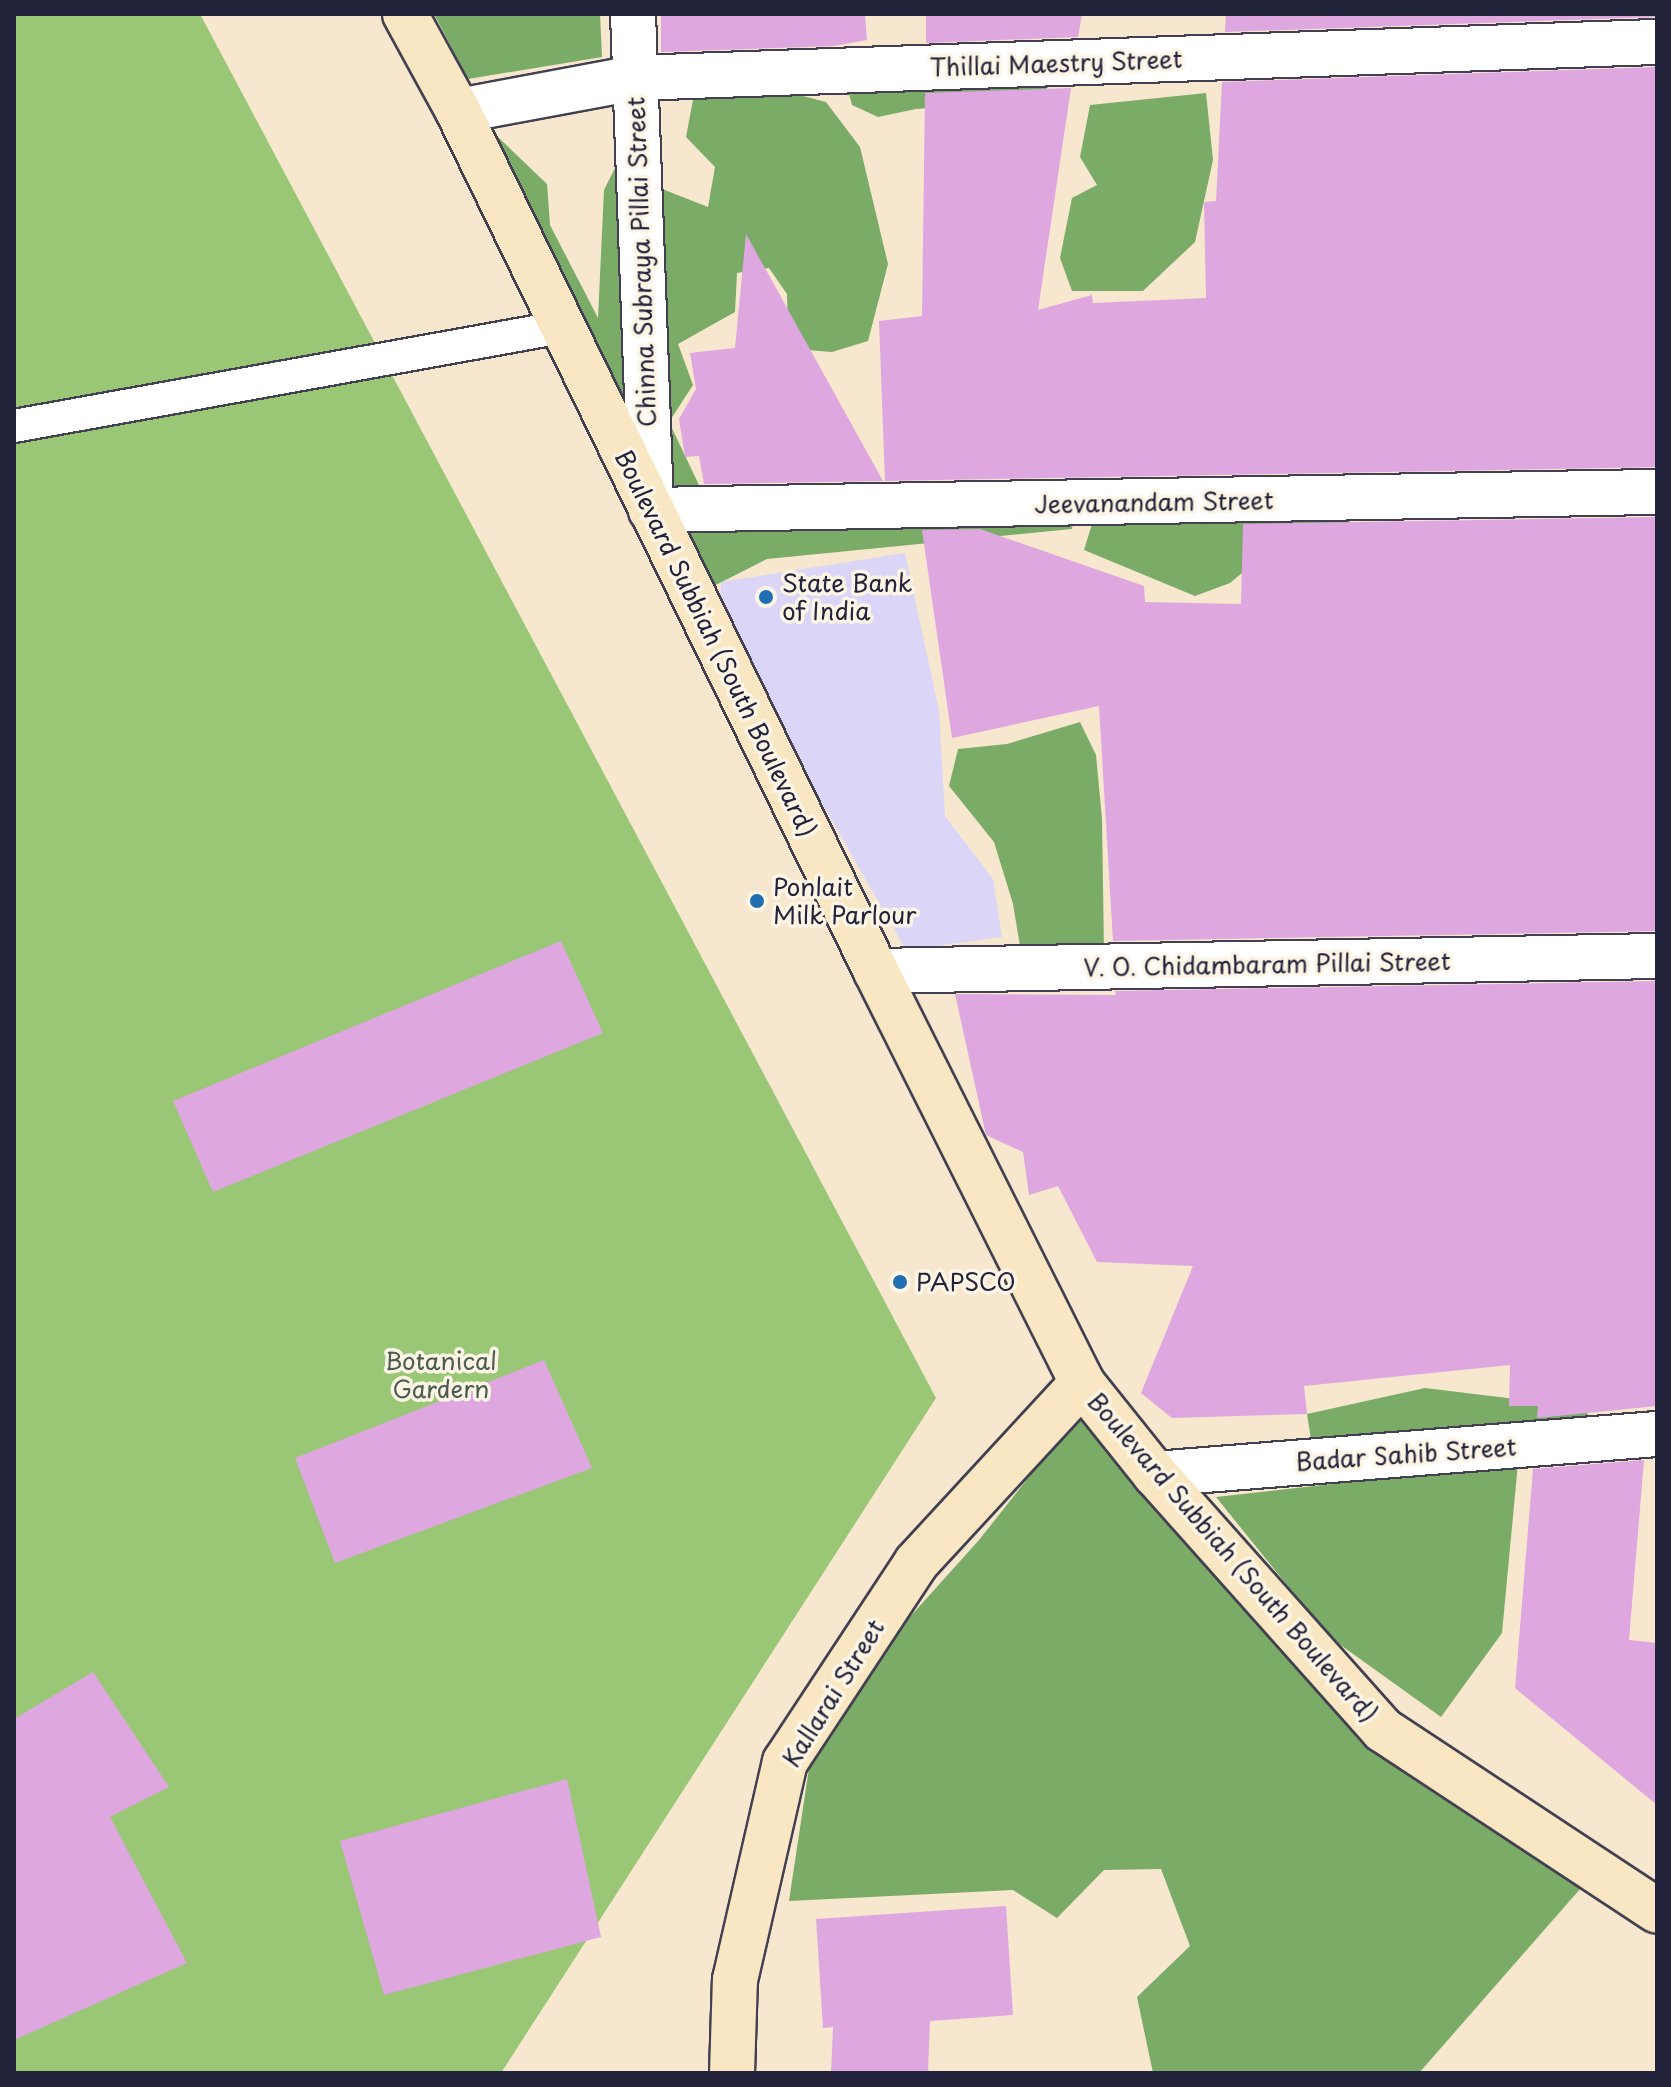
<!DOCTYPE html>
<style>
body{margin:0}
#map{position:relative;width:1671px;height:2087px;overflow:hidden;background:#f6e7ce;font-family:"Playpen Sans",sans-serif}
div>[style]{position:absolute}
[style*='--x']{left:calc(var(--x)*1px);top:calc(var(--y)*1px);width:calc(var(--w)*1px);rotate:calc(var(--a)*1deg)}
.built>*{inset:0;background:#dbd6f7}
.green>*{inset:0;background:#99c776}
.forest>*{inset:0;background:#7aac67}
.building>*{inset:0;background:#dea7e0}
.roads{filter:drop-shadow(2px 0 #424051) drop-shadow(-2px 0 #424051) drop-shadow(0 2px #424051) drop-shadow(0 -2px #424051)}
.lane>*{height:32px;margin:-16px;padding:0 16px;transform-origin:16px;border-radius:16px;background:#fff}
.street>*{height:44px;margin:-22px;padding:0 22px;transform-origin:22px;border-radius:22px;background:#fff}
.secondary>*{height:44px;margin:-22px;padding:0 22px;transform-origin:22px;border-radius:22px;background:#f9e7c3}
.dots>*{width:22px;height:22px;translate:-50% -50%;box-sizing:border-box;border:4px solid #fcf5e5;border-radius:50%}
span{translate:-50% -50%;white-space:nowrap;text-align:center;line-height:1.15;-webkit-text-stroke:7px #fcf5e5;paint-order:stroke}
.street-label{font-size:24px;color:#22223b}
.poi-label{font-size:24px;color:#22223b}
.left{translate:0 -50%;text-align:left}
.park-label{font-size:24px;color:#4c5c50}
.frame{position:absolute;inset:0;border:16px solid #22223b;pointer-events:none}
</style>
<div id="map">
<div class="built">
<div style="clip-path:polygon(905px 553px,939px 710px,945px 816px,993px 879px,1002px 937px,906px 950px,720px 625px,721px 582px)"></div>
</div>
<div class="green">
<div style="clip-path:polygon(14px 14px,200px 14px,936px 1398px,501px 2073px,14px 2073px)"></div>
</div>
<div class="forest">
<div style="clip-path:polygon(434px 14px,600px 14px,602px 57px,468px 79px)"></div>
<div style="clip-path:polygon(1046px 71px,1050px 86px,1028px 101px,916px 109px,878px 117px,852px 105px,848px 90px)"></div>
<div style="clip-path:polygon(772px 88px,826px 102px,860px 147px,888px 264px,868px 341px,832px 352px,794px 349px,788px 332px,787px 294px,769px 268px,737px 273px,735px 312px,678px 344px,693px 385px,669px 422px,708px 504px,657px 504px,647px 183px,708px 207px,715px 167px,686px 137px,695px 89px)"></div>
<div style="clip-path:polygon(1206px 93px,1213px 160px,1195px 242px,1143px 291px,1072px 291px,1060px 258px,1072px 198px,1097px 185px,1080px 157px,1090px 105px)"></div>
<div style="clip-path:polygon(478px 118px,547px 184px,550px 225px,598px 318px,604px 190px,619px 160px,642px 474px)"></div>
<div style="clip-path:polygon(1358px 503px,1349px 524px,1255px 562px,1230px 583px,1195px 596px,1084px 550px,1095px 514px)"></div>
<div style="clip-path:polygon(1074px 513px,1072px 529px,767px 559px,700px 593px,665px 518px)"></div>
<div style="clip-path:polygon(1080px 722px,1096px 755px,1102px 819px,1104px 951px,1021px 952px,1013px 904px,994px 842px,949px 786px,958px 749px,1007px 744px)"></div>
<div style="clip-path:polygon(1425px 1388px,1581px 1407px,1602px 1429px,1313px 1452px,1307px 1414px)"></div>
<div style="clip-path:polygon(1085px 1406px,1383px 1730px,1588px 1880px,1419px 2073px,1153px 2073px,1137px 1997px,1190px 1946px,1161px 1869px,1104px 1870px,1057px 1918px,1013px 1890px,789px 1901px,809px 1768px,908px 1619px,979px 1540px)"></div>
<div style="clip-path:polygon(1518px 1463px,1502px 1633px,1441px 1717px,1328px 1636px,1216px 1497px)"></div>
</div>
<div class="building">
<div style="clip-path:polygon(661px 14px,865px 14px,867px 40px,834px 46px,661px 52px)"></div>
<div style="clip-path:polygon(926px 14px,1082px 14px,1078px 37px,926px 43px)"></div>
<div style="clip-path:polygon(1226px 14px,1657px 14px,1657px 17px,1225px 32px)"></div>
<div style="clip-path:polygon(1657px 67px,1657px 467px,885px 481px,879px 321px,922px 316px,925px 93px,1071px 88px,1038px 310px,1092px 295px,1093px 303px,1206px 298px,1204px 202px,1216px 201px,1222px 82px)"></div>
<div style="clip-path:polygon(746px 234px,883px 481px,704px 484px,699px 456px,685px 457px,679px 419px,696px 389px,690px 353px,735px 348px)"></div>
<div style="clip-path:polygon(1657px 517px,1657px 931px,1113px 941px,1099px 706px,952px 738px,922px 530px,980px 529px,1144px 586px,1145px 602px,1241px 604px,1243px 524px)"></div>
<div style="clip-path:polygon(561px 941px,603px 1033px,213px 1192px,173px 1101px)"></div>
<div style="clip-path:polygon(1657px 981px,1657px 1406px,1537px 1418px,1538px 1406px,1509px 1406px,1510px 1365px,1304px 1386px,1307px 1414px,1172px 1418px,1141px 1393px,1193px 1266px,1097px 1262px,1058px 1186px,1029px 1195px,1023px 1152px,986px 1135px,955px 994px,1116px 995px,1115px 991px)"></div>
<div style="clip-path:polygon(544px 1360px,592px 1468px,335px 1563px,295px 1458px)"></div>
<div style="clip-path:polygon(1644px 1460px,1629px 1640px,1657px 1643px,1657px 1805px,1515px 1688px,1533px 1469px)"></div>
<div style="clip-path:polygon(93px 1672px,169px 1787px,110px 1817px,187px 1963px,14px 2040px,14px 1719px)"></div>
<div style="clip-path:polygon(567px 1779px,601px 1937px,384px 1995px,340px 1841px)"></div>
<div style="clip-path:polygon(1006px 1906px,1013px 2015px,930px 2021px,928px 2073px,831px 2073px,833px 2027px,823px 2028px,816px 1919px)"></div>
</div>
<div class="roads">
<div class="lane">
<div style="--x:14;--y:426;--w:557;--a:-10.24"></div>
</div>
<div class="street">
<div style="--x:633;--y:14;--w:496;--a:87.9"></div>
<div style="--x:651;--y:510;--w:1006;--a:-1.03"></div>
<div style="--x:458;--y:111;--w:179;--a:-10.6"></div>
<div style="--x:634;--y:78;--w:1024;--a:-2.02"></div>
<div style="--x:876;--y:971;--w:781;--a:-1.1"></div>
<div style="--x:1155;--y:1474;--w:504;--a:-4.56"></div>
</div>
<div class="secondary">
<div style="--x:405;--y:14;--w:111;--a:61.3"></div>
<div style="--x:458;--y:111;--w:956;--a:64.08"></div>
<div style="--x:876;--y:971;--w:461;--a:63.4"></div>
<div style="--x:1082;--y:1383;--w:117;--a:51.3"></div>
<div style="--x:1155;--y:1474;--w:343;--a:48.3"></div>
<div style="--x:1383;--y:1730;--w:328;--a:33.4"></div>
<div style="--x:732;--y:2073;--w:93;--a:-88.2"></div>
<div style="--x:735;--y:1980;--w:224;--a:-77.1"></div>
<div style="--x:785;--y:1762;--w:238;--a:-56.6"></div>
<div style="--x:916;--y:1563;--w:245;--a:-47.3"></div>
</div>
</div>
<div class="dots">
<div style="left:766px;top:597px;background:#1f6fb2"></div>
<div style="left:757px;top:901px;background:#1f6fb2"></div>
<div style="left:900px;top:1282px;background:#1f6fb2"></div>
</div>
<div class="street-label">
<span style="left:1056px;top:63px;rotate:-2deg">Thillai Maestry Street</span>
<span style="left:641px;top:262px;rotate:-92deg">Chinna Subraya Pillai Street</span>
<span style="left:1154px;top:502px;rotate:-1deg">Jeevanandam Street</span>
<span style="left:716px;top:643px;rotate:64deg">Boulevard Subbiah (South Boulevard)</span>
<span style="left:1267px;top:964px;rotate:-1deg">V. O. Chidambaram Pillai Street</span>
<span style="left:1406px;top:1454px;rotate:-4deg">Badar Sahib Street</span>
<span style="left:1233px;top:1557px;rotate:49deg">Boulevard Subbiah (South Boulevard)</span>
<span style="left:833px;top:1693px;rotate:-58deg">Kallarai Street</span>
</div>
<div class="poi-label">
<span class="left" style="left:782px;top:597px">State Bank<br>of India</span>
<span class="left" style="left:773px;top:901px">Ponlait<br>Milk Parlour</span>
<span class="left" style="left:916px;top:1282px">PAPSCO</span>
</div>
<div class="park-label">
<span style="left:441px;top:1375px">Botanical<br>Gardern</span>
</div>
<div class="frame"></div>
</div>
